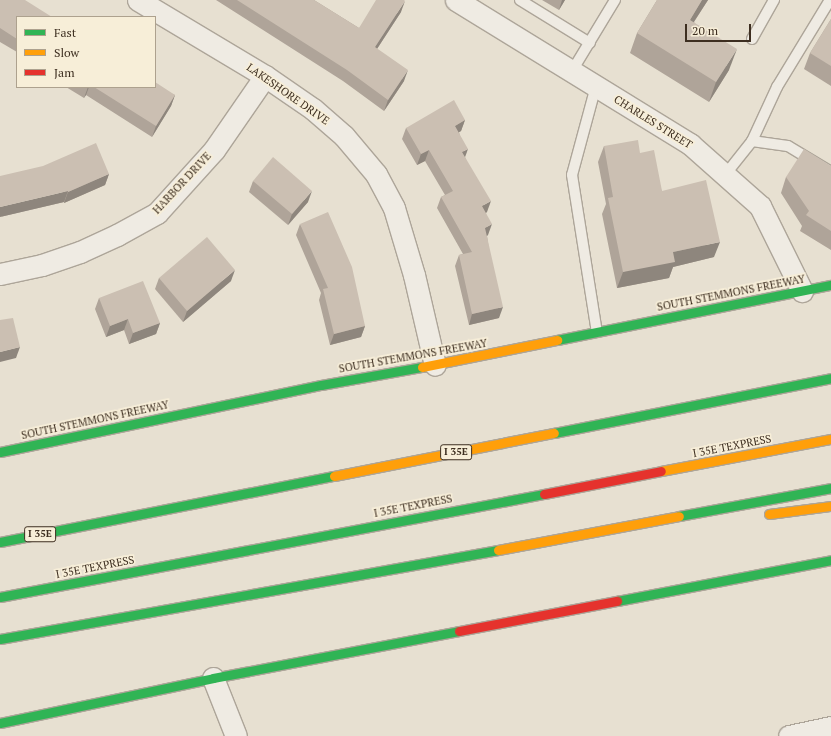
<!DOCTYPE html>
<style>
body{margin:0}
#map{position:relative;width:831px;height:736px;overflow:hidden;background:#e7e0d1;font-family:"PT Serif",serif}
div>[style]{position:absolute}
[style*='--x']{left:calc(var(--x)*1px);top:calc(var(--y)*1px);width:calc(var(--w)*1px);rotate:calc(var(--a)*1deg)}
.roads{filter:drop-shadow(1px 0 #ada599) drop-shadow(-1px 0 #ada599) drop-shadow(0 1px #ada599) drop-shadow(0 -1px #ada599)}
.lane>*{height:10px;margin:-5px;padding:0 5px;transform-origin:5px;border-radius:5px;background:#efebe3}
.street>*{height:21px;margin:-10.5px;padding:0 10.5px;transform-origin:10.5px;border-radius:10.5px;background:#efebe3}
.fast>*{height:9px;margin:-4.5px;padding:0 4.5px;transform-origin:4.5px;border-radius:4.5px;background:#30b455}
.slow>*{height:9px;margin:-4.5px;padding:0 4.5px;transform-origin:4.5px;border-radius:4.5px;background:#ff9f0a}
.jam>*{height:9px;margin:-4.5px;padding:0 4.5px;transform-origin:4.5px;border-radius:4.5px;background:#e5322d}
.wall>*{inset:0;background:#afa499}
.shaded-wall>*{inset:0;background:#8e867d}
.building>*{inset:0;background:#cbbfb2}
span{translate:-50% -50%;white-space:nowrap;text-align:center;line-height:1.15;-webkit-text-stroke:3.5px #f7eed8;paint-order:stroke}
.shield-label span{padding:1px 3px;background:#f7eed8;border:1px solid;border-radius:3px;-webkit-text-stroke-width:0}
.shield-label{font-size:10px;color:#3d2e20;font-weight:700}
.street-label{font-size:11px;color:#3d2e20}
.legend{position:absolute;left:16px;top:16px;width:140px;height:72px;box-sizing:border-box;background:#f7eed8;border:1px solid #ada18e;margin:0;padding:5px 7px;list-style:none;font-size:12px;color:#3d2e20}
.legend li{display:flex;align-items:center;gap:8px;height:20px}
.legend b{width:20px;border:1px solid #ada18e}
.scale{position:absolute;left:685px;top:24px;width:66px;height:18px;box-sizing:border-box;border:2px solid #3d2e20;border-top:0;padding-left:5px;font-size:12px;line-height:14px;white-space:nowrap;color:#3d2e20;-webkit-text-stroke:3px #f7eed8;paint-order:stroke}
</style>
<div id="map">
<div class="roads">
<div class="lane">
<div style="--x:520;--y:0;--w:82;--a:31.6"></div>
<div style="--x:752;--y:39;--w:45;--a:-60.6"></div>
<div style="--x:572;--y:71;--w:83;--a:-58.8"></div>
<div style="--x:596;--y:86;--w:92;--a:105.1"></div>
<div style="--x:572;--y:175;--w:159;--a:81"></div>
<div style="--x:752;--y:141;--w:60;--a:-65.2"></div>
<div style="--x:777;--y:87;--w:102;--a:-58.7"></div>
<div style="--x:725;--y:175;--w:43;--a:-51.5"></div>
<div style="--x:752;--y:141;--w:36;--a:8"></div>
<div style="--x:788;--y:146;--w:50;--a:31.2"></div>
</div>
<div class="street">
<div style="--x:138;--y:0;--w:148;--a:30.9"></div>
<div style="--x:265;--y:76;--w:58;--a:34.5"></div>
<div style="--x:313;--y:109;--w:41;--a:41.1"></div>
<div style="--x:344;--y:136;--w:50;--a:49.9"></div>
<div style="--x:376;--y:174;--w:38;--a:62"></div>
<div style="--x:394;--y:208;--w:70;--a:73.4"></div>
<div style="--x:414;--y:275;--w:92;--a:76.9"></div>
<div style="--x:456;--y:0;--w:275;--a:31.6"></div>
<div style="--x:690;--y:144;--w:94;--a:41.5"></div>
<div style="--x:760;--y:206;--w:95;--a:63.7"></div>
<div style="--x:0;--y:274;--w:43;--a:-12.1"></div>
<div style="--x:42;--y:265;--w:40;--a:-18.9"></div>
<div style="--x:80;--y:252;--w:41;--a:-24.7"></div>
<div style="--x:117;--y:235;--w:46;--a:-28.8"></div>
<div style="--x:157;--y:213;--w:85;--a:-47.9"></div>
<div style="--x:214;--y:150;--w:90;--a:-55.4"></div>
<div style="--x:213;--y:678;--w:62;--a:68.4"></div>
<div style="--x:789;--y:736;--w:43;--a:-12.1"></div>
</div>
<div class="fast">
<div style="--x:557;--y:340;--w:279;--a:-11.4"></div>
<div style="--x:554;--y:433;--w:282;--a:-11.2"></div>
<div style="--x:0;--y:452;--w:328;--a:-11.8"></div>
<div style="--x:321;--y:385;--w:103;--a:-10.1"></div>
<div style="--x:679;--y:516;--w:155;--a:-10.4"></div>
<div style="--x:0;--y:542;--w:340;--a:-11.2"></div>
<div style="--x:0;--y:597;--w:554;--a:-10.72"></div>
<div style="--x:617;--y:601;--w:218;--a:-10.8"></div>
<div style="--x:0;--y:639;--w:506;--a:-10.13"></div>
<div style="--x:0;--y:723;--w:218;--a:-11.9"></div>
<div style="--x:213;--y:678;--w:250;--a:-10.8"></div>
</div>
<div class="slow">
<div style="--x:422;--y:367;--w:138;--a:-11.3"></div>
<div style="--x:661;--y:471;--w:173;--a:-10.7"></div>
<div style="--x:334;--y:476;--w:224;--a:-11.1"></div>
<div style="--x:769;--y:514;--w:63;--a:-7.4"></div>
<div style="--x:498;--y:550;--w:184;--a:-10.6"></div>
</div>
<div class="jam">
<div style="--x:544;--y:494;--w:119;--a:-11.1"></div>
<div style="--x:459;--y:631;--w:161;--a:-10.8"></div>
</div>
</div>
<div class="wall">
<div style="clip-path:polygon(0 0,17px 17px,17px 52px,0 42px)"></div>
<div style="clip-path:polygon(216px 0,314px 0,359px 28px,401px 12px,377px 49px,404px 81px,384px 111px,343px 81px)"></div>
<div style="clip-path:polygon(542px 0,565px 0,559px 10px)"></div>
<div style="clip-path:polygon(657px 0,708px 0,694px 22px,729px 70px,709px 102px,630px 53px,637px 33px)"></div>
<div style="clip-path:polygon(831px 19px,831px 86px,804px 69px,810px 53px)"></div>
<div style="clip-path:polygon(66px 87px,155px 87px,175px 95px,171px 106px,152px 137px,86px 95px,84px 98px)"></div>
<div style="clip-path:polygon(465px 120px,461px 131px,459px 132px,465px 157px,487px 212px,486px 213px,488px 235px,487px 236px,499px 318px,469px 325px,455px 266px,459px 255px,463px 254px,437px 208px,441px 197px,445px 195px,425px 161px,417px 165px,402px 139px,406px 128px)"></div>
<div style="clip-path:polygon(604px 146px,640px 153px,662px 191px,714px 257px,673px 267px,669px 278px,617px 288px,602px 214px,606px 204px,598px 162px)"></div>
<div style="clip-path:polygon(831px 166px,831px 250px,800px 231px,802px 226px,781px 193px,786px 177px)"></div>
<div style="clip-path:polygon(109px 174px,105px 185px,64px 203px,64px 202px,0 217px)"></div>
<div style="clip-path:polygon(253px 181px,308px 202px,288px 225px,249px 192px)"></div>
<div style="clip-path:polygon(300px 224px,365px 326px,361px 337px,330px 345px,319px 300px,321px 293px,296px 235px)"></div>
<div style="clip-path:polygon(159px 278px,231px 281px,183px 322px,155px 289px)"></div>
<div style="clip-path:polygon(99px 298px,160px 323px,156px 334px,129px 344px,124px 330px,106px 337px,95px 309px)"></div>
</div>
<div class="shaded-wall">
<div style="clip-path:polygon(562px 0,565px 0,559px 10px)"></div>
<div style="clip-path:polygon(702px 0,708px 0,682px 40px,690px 20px)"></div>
<div style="clip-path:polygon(405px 1px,401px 12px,371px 58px,375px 47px)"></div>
<div style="clip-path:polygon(737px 49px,729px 70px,709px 102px,716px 82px)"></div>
<div style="clip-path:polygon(408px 70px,404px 81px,384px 111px,388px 100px)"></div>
<div style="clip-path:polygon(88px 87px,89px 87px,86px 95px,84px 98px)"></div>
<div style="clip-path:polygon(175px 95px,171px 106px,152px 137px,156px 126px)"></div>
<div style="clip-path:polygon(465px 120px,461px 131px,451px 137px,455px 126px)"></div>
<div style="clip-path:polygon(468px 149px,464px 160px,462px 152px)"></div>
<div style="clip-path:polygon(429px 150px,425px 161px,417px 165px,421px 154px)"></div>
<div style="clip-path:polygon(109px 174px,105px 185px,64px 203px,68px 192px)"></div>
<div style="clip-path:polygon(68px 191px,64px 202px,0 217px,0 207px)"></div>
<div style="clip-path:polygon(312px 191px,308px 202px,288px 225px,292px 214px)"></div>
<div style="clip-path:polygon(491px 201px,487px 212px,478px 217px,482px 206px)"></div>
<div style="clip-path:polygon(492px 224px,488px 235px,481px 239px,485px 228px)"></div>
<div style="clip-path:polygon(720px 242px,714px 257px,673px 267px,669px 278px,617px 288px,623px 272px,673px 252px)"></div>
<div style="clip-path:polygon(235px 270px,231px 281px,183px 322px,187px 311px)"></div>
<div style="clip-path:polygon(503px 307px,499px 318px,469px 325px,472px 314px)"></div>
<div style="clip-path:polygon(128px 319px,124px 330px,106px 337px,110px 326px)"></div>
<div style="clip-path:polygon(160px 323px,156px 334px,129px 344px,133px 333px)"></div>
<div style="clip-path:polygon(365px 326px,361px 337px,330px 345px,334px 334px)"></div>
<div style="clip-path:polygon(20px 347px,16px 358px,0 362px,0 352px)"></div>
</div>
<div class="building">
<div style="clip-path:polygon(0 0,25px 0,52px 17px,17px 17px,17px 39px,0 28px)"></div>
<div style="clip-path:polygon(237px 0,314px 0,359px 28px,376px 0,404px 0,405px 1px,375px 47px,408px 70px,388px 100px,347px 70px)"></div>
<div style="clip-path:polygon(657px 0,702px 0,690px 20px,737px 49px,716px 82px,637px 33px)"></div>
<div style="clip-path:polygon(831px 19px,831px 66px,810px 53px)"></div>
<div style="clip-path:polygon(155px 82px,175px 95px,156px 126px,94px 87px,155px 87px)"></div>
<div style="clip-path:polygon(454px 100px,465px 120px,455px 126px,468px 149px,462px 152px,491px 201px,482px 206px,492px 224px,485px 228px,503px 307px,472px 314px,459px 255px,472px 252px,441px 197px,453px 191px,429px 150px,421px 154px,406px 128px)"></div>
<div style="clip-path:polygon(638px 140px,640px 153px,654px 150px,662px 191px,706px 180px,720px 242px,673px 252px,675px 262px,623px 272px,608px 198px,613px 197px,604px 146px)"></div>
<div style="clip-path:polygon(96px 143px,109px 174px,68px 192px,68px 191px,0 207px,0 176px,43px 166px)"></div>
<div style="clip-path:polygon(804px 149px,831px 166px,831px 231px,806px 215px,809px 211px,786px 177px)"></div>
<div style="clip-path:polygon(273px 157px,312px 191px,292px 214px,253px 181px)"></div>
<div style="clip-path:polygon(328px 212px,352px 267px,365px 326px,334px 334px,323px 289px,328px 288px,300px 224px)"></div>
<div style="clip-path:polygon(207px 237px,235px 270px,187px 311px,159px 278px)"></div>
<div style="clip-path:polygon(143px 281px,160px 323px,133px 333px,128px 319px,110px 326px,99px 298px)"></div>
<div style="clip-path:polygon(13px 318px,20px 347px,0 352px,0 320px)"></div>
</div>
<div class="shield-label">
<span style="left:456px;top:452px">I 35E</span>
<span style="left:40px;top:534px">I 35E</span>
</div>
<div class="street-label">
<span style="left:288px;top:94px;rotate:35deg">LAKESHORE DRIVE</span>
<span style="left:653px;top:122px;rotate:32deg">CHARLES STREET</span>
<span style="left:182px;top:183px;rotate:-47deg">HARBOR DRIVE</span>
<span style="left:731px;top:293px;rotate:-11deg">SOUTH STEMMONS FREEWAY</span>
<span style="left:413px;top:356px;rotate:-10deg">SOUTH STEMMONS FREEWAY</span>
<span style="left:95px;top:420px;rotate:-12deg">SOUTH STEMMONS FREEWAY</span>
<span style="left:732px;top:446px;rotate:-11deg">I 35E TEXPRESS</span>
<span style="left:413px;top:506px;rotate:-11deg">I 35E TEXPRESS</span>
<span style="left:95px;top:567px;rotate:-11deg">I 35E TEXPRESS</span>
</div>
<ul class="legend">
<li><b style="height:5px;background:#30b455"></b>Fast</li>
<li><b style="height:5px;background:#ff9f0a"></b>Slow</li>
<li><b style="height:5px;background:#e5322d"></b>Jam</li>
</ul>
<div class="scale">20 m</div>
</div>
